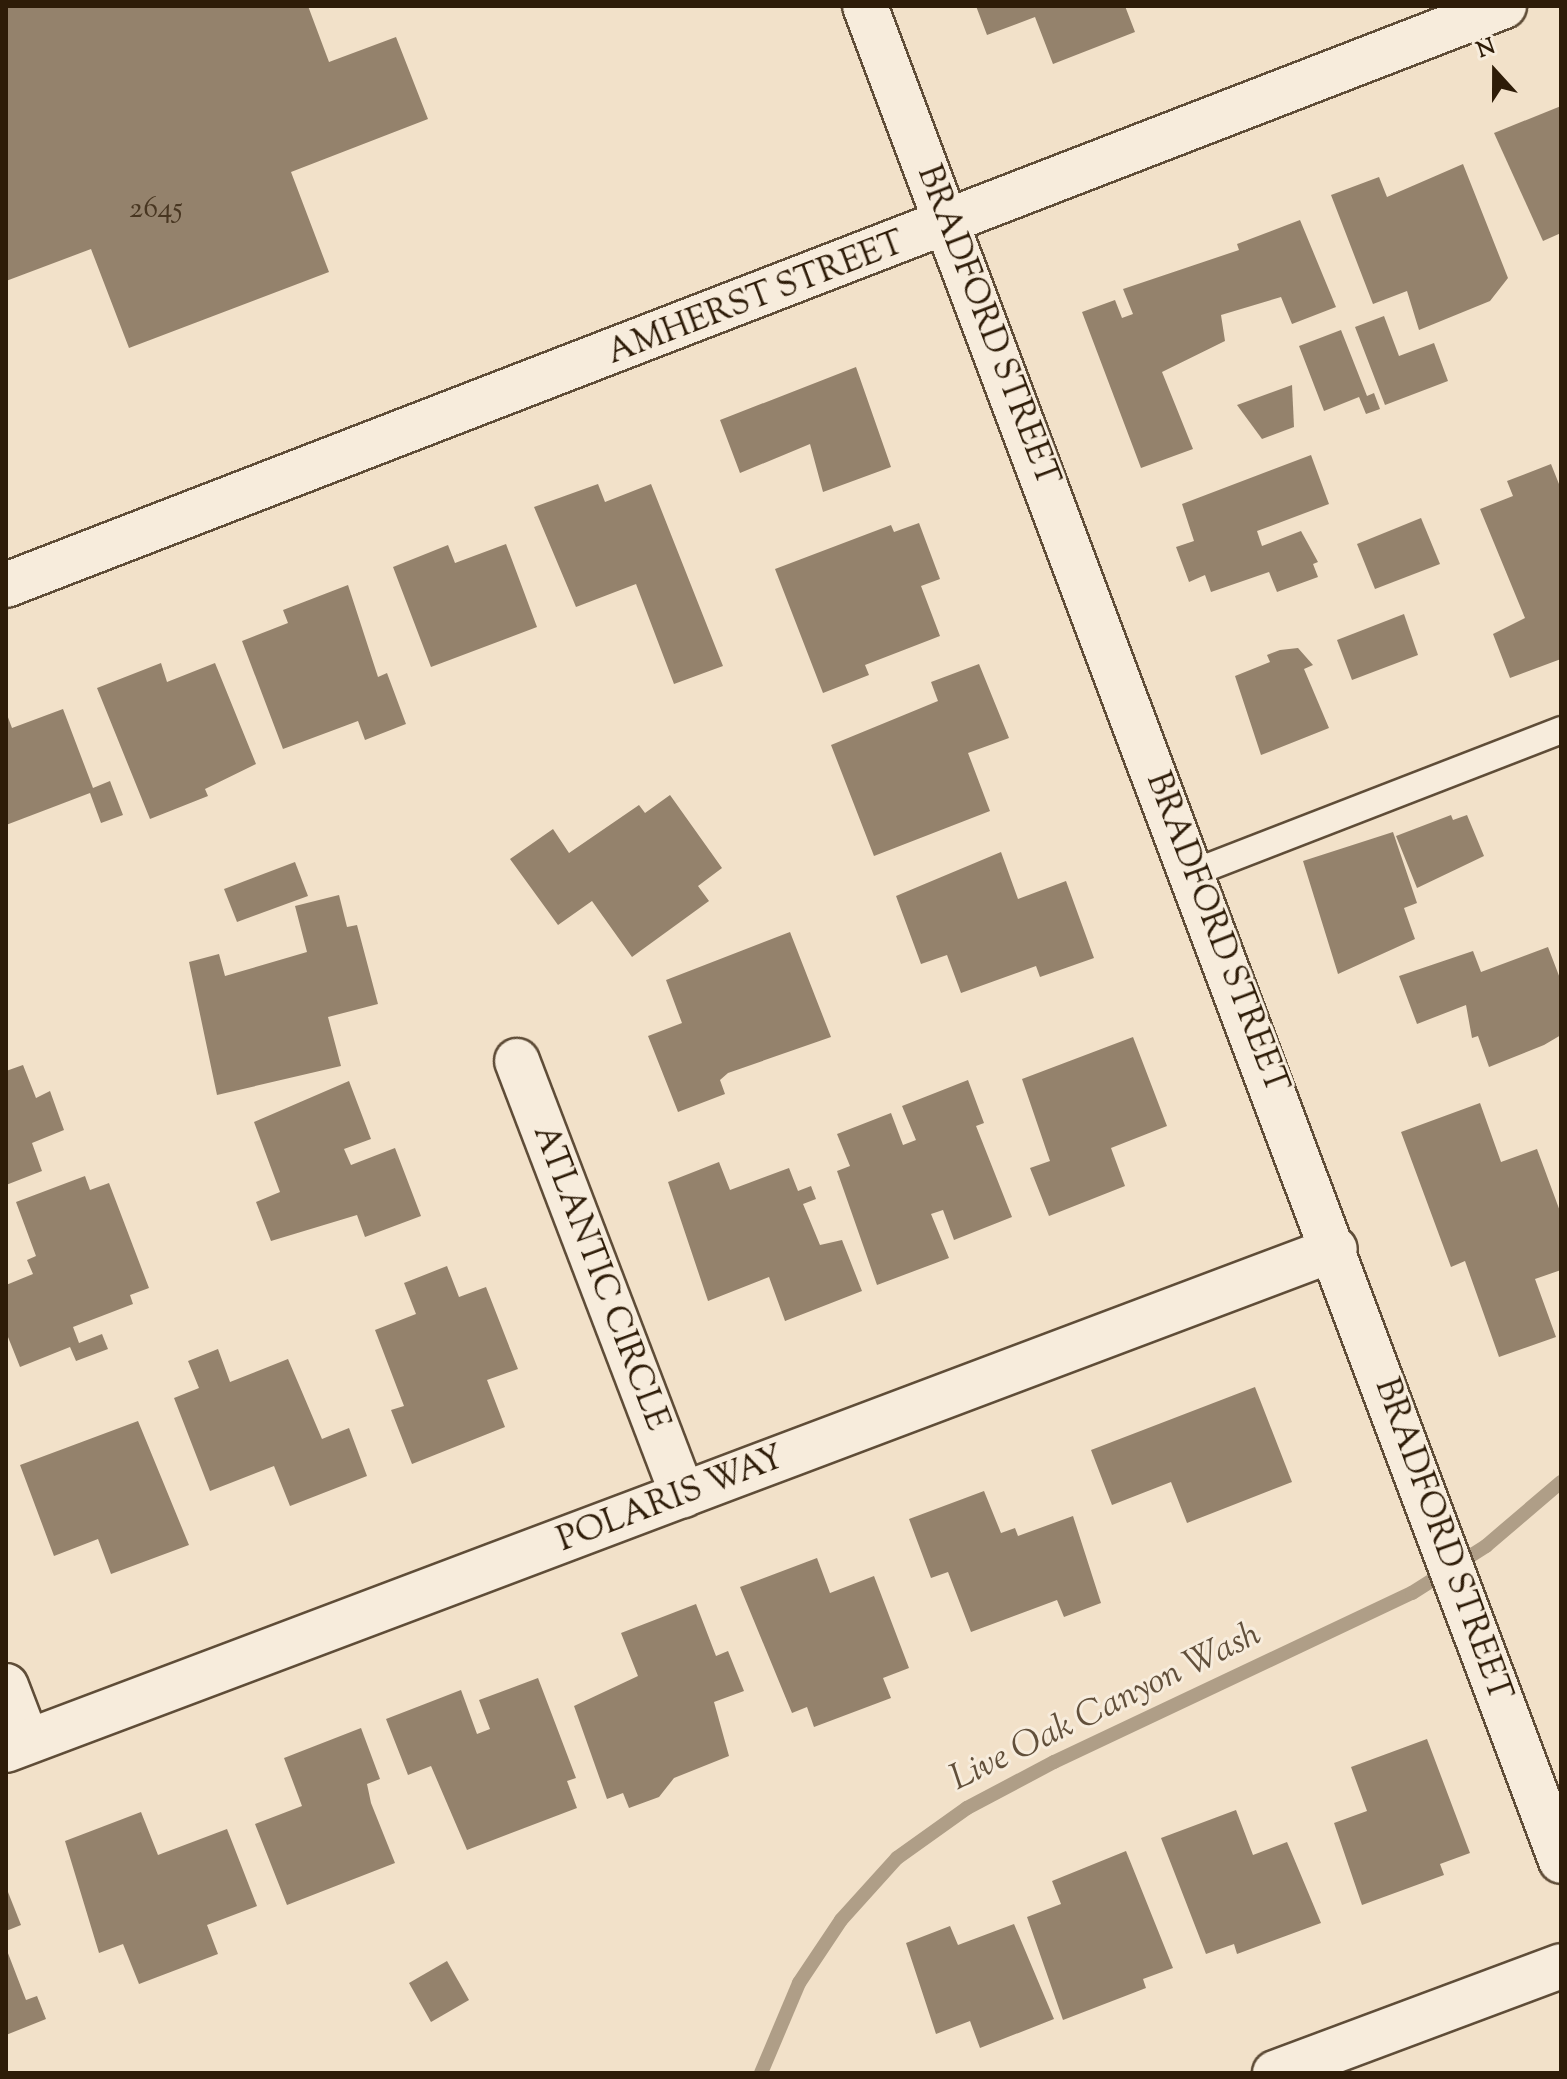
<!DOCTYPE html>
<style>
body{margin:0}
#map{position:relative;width:1567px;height:2079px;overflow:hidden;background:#f2e1c9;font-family:"Sorts Mill Goudy",serif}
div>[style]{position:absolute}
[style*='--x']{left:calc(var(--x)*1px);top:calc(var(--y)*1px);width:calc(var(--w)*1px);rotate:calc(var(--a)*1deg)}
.stream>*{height:14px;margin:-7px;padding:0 7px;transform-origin:7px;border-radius:7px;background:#af9e87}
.building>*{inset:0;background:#94826c}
.roads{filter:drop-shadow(2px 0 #5f4d38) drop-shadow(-2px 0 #5f4d38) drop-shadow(0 2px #5f4d38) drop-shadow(0 -2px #5f4d38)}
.service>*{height:26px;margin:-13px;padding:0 13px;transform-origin:13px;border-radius:13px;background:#f7ecdc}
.minor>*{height:44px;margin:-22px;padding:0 22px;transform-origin:22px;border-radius:22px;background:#f7ecdc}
.tertiary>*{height:44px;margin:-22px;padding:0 22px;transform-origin:22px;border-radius:22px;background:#f7ecdc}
span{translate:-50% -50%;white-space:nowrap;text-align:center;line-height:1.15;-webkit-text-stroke:6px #f7ecdc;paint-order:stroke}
.number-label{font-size:30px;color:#483621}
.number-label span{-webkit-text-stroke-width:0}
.street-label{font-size:34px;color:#2e1c08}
.water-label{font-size:36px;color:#62503b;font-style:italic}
.frame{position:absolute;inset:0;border:8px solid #2e1c08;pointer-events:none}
.north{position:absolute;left:1455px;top:32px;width:80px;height:80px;-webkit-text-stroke:6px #f7ecdc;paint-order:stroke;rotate:339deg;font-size:22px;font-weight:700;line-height:32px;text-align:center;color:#2e1c08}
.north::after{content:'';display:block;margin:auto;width:28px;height:36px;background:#2e1c08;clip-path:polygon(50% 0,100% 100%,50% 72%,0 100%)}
</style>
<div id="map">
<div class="stream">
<div style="--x:761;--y:2073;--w:98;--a:-67.1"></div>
<div style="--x:799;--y:1983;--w:76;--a:-56.3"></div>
<div style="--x:841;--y:1920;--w:84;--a:-47.9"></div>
<div style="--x:897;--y:1858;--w:86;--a:-35.5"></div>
<div style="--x:967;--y:1808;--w:98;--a:-27.9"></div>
<div style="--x:1054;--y:1762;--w:396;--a:-25.3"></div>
<div style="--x:1412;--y:1593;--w:88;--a:-32.4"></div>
<div style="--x:1486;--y:1546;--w:99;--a:-40.5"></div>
</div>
<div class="building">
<div style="clip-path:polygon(6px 6px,308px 6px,329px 62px,396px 37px,428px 119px,291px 172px,329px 272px,129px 348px,91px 249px,6px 281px)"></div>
<div style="clip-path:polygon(976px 6px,1125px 6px,1135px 32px,1053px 64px,1035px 17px,987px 35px)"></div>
<div style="clip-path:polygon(1561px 106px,1561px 233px,1543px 241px,1494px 133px)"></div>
<div style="clip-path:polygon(1463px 164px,1508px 278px,1490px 301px,1419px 330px,1407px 291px,1373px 304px,1331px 195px,1379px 177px,1387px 197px)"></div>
<div style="clip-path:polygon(1300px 220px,1336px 307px,1292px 324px,1281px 297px,1221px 315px,1225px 341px,1162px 372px,1193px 449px,1141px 468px,1082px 312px,1115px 300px,1122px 318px,1133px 314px,1123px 289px,1239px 250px,1237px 244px)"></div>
<div style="clip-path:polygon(1384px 316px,1399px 356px,1434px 343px,1448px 381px,1385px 405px,1355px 327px)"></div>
<div style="clip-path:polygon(1341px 330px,1367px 396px,1374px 393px,1380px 409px,1366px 414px,1359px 397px,1324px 411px,1299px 346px)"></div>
<div style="clip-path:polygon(856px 367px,891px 467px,823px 492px,810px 444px,740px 473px,720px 420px)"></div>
<div style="clip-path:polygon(1292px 385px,1294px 427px,1262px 439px,1237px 405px)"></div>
<div style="clip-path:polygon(1311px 455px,1329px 504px,1257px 531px,1262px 546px,1301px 531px,1318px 562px,1313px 564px,1318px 577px,1277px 592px,1269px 572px,1211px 592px,1205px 575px,1189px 582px,1176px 547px,1194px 541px,1182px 504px)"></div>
<div style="clip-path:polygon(1551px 464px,1561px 489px,1561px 659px,1510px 678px,1493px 634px,1525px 618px,1480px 509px,1513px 496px,1507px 481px)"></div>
<div style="clip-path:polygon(598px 484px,605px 502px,651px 484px,723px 666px,674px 684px,636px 584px,576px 607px,534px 507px)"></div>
<div style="clip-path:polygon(1421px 518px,1440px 564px,1375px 589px,1357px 544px)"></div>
<div style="clip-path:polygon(919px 523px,940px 579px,921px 586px,940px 636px,865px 665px,869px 675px,823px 693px,775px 569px,891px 525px,894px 532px)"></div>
<div style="clip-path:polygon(506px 544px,537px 627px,431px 667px,393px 567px,448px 545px,455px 563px)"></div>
<div style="clip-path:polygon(348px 585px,378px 677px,387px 673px,406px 724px,365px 740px,358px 721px,283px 749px,242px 641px,288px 623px,283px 610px)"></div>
<div style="clip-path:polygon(1404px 614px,1418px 655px,1352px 680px,1337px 640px)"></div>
<div style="clip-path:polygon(1298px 648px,1313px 665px,1304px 669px,1329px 728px,1261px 755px,1235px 676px,1270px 662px,1267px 655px,1280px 650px)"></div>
<div style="clip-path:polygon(161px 663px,167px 682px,215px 663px,256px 764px,205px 789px,208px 796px,150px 819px,97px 688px)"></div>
<div style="clip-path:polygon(979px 664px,1009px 738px,968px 753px,990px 811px,874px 856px,831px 745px,938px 701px,931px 682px)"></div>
<div style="clip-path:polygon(63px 709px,93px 788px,110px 781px,123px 815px,101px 823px,90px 793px,6px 825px,6px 712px,12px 728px)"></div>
<div style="clip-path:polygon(670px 795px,722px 868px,698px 886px,709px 901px,632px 957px,592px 901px,558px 925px,510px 859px,553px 829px,569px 853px,639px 805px,645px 813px)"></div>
<div style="clip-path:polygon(1451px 815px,1453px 820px,1467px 815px,1484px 856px,1417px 888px,1396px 836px)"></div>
<div style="clip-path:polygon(1393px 832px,1417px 903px,1404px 908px,1415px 939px,1338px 974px,1303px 861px)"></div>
<div style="clip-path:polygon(1001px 852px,1018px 899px,1066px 881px,1094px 958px,1040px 977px,1036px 966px,961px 993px,947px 955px,921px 964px,896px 896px)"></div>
<div style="clip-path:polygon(295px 862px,308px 896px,237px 922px,224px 889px)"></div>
<div style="clip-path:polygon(339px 895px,347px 927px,357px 925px,378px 1004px,328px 1017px,341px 1066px,217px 1095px,189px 962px,219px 954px,225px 976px,307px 952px,295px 906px)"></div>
<div style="clip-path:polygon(790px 932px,831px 1037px,728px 1073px,720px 1080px,725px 1094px,678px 1112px,648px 1036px,682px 1023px,666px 980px)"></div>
<div style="clip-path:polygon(1548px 947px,1561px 981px,1561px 1035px,1544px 1045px,1489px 1067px,1478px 1036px,1472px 1038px,1466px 1005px,1417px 1024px,1399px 976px,1473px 951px,1481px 972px)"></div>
<div style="clip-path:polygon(1133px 1037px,1167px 1126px,1111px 1148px,1125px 1186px,1049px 1216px,1030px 1168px,1050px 1161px,1022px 1079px)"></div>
<div style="clip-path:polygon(23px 1065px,36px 1098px,50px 1091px,64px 1130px,32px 1143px,42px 1171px,6px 1185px,6px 1071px)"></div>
<div style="clip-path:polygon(968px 1080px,984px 1123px,976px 1126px,1012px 1217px,954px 1240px,943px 1210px,931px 1214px,949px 1258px,877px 1285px,837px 1171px,850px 1166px,837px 1134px,891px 1113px,903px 1145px,916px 1140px,902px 1106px)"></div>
<div style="clip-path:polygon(349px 1081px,371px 1139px,344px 1149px,351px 1165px,395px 1148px,421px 1216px,365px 1237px,357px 1215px,271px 1241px,256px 1202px,280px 1192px,254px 1122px)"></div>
<div style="clip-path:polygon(1480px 1103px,1501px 1162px,1537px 1149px,1561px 1214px,1561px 1270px,1535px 1279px,1556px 1337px,1499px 1357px,1465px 1261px,1451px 1267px,1401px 1132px)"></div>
<div style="clip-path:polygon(719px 1162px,730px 1190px,789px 1168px,798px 1191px,811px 1186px,816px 1199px,803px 1204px,820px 1245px,842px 1240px,862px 1291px,785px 1321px,769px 1277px,708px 1301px,668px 1182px)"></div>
<div style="clip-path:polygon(85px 1176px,90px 1190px,109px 1183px,149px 1288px,130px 1295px,133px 1304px,73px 1327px,79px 1343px,102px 1334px,108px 1349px,76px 1361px,70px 1347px,20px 1367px,6px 1332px,6px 1285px,33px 1274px,27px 1260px,36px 1256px,16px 1202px)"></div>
<div style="clip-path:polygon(447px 1266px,459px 1297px,486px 1287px,518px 1369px,487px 1380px,505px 1427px,412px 1464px,391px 1410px,404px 1406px,375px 1330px,416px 1314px,404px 1283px)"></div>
<div style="clip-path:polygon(218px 1349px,230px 1382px,288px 1359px,322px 1439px,349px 1428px,367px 1476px,290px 1506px,274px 1466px,210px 1491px,174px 1398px,199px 1388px,188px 1361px)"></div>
<div style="clip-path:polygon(1255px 1387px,1292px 1482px,1187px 1523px,1171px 1482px,1112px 1505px,1091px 1450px)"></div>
<div style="clip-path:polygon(138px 1421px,189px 1545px,111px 1574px,98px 1539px,54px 1556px,20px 1465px)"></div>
<div style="clip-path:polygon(984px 1491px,1001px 1533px,1015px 1528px,1018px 1536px,1073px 1516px,1101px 1603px,1064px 1617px,1057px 1600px,971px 1632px,948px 1572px,931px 1578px,909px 1519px)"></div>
<div style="clip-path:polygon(817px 1558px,830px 1593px,874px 1576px,909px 1668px,883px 1678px,891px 1698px,814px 1727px,807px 1707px,792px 1713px,740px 1587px)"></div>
<div style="clip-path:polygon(696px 1604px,716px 1656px,728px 1651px,744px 1691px,714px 1702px,729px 1756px,674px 1778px,659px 1797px,629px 1808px,623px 1793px,607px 1799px,574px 1706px,638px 1676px,621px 1633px)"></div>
<div style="clip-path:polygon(538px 1678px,576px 1778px,567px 1781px,577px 1808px,467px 1850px,431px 1766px,408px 1775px,386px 1719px,461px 1690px,477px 1734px,490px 1729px,479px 1700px)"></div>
<div style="clip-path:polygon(361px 1728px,380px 1779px,367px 1784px,371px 1803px,395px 1863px,287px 1905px,255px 1824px,302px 1806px,284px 1758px)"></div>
<div style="clip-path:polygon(1427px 1739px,1470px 1853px,1440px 1864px,1444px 1875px,1362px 1905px,1334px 1823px,1367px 1811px,1351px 1767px)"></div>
<div style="clip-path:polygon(1236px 1810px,1253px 1855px,1287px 1842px,1321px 1923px,1237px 1954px,1234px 1944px,1206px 1954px,1161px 1838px)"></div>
<div style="clip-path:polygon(141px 1812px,158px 1855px,227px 1829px,257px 1906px,207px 1925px,218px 1954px,139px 1984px,123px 1944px,99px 1953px,65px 1841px)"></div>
<div style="clip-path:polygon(1126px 1851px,1173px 1968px,1143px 1979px,1146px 1988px,1063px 2020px,1027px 1917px,1061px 1904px,1052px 1881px)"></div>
<div style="clip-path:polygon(6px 1887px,21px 1925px,6px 1931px)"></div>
<div style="clip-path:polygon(1014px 1924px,1054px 2019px,980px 2048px,970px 2021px,936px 2034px,906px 1943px,950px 1926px,958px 1945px)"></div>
<div style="clip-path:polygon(6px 1948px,26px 2000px,37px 1996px,46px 2019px,6px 2035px)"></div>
<div style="clip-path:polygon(447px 1961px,469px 2000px,431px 2022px,409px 1983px)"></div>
</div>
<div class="roads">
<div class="service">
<div style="--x:1193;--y:873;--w:395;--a:-21.2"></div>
</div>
<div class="minor">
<div style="--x:517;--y:1061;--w:465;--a:69.1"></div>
<div style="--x:6;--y:1686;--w:59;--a:69.1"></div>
<div style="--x:6;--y:1750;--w:1420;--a:-20.66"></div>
<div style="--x:1275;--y:2073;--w:305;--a:-20.5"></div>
</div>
<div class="tertiary">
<div style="--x:865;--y:6;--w:1981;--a:69.43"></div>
<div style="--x:6;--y:585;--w:1606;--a:-21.13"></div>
</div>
</div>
<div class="number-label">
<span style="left:156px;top:210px">2645</span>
</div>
<div class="street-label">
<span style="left:756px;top:299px;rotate:-21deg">AMHERST STREET</span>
<span style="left:987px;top:326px;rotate:69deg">BRADFORD STREET</span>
<span style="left:1216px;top:933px;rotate:69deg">BRADFORD STREET</span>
<span style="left:600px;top:1278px;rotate:69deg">ATLANTIC CIRCLE</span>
<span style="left:671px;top:1500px;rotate:-21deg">POLARIS WAY</span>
<span style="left:1442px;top:1540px;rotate:70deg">BRADFORD STREET</span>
</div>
<div class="water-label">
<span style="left:1106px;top:1708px;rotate:-26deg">Live Oak Canyon Wash</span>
</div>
<div class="frame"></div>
<div class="north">N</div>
</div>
